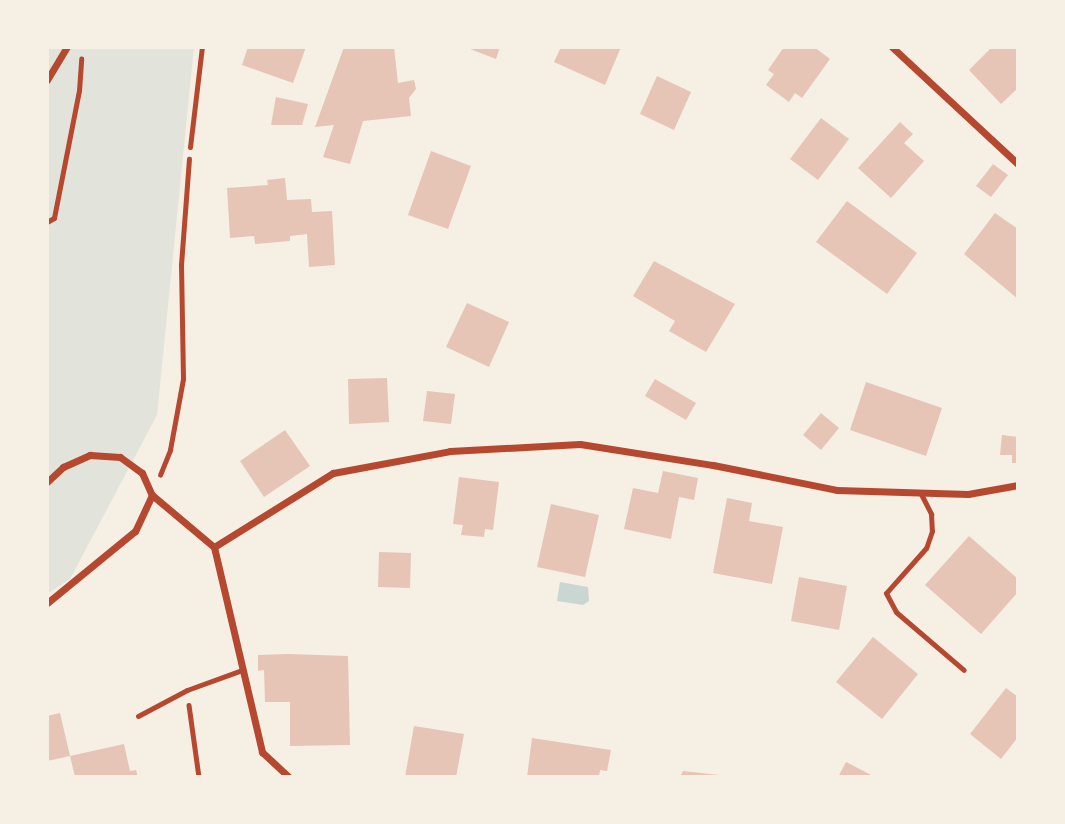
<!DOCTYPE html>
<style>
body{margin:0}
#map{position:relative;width:1065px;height:824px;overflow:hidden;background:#f6efe4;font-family:Georgia,serif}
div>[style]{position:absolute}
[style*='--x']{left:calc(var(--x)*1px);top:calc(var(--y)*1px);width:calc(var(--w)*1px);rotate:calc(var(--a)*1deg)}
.green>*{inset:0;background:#e2e4dc}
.water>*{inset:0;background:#c9d6d2}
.building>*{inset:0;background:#e6c5b7}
.path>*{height:4.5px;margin:-2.25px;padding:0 2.25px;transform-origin:2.25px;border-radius:2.25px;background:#b5482f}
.service>*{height:5px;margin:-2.5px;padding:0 2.5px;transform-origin:2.5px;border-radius:2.5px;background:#b5482f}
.minor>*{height:7px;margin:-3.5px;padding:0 3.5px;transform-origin:3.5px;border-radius:3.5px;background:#b5482f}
span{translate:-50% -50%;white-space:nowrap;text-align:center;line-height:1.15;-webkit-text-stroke:6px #f6efe4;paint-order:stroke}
.frame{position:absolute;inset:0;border:49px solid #f6efe4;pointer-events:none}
</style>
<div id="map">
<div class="green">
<div style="clip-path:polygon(47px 47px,194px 47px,157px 415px,70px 579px,47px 594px)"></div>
</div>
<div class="water">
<div style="clip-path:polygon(560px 582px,588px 587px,589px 601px,583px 605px,557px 601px)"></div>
</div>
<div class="building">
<div style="clip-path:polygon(248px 47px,306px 47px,293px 83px,242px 65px)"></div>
<div style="clip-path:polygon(344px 47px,394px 47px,398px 83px,414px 80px,416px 89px,409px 98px,411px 116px,363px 121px,350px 164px,323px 157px,334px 125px,315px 127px)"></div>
<div style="clip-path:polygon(465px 47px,500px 47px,496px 59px)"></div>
<div style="clip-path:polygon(561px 47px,621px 47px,605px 85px,554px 62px)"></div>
<div style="clip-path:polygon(784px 47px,814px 47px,830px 59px,802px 98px,795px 93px,789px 102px,766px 85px,774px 74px,768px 70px)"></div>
<div style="clip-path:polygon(992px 47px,1018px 47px,1018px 88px,1001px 104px,969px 70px)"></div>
<div style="clip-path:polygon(657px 76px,691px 92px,674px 130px,640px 114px)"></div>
<div style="clip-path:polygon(276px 97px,308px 104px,302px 125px,271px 125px)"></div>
<div style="clip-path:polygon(821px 118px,849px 139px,818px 180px,790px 159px)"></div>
<div style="clip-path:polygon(900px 122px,913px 134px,904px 143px,924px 161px,891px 198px,858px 168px)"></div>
<div style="clip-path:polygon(431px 151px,471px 166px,448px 229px,408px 215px)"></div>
<div style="clip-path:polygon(993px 164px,1008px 175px,991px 197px,976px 186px)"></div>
<div style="clip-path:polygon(285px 178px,287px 200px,311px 199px,312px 212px,332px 211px,335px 265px,309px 267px,307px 234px,290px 236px,290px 241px,255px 244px,254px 236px,230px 238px,227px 188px,268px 185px,267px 180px)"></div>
<div style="clip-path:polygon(847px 201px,917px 253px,887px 294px,816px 242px)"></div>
<div style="clip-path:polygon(995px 213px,1018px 229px,1018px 299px,964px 254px)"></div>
<div style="clip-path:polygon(654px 261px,735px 304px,706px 352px,669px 331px,675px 321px,633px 296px)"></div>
<div style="clip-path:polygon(467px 303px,509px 322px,489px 367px,446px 347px)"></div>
<div style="clip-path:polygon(387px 378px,389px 422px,349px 424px,348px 379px)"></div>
<div style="clip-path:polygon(655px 379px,696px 403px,686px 420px,645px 396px)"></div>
<div style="clip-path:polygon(866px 382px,942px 408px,926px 456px,850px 430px)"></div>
<div style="clip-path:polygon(427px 391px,455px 394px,451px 424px,423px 421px)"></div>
<div style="clip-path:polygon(821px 413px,839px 428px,821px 450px,803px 435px)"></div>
<div style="clip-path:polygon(285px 430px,310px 466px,264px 497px,240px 461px)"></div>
<div style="clip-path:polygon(1002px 435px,1018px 437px,1018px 463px,1012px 463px,1012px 455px,1000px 455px)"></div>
<div style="clip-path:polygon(663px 471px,698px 478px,694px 500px,679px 497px,671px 539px,624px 529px,633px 488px,658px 493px)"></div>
<div style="clip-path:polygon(459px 477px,499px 482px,493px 530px,485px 529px,484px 537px,461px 535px,463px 525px,453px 524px)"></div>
<div style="clip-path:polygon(727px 498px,752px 503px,749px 521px,783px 527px,772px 584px,713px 573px)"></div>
<div style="clip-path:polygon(551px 504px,599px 515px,585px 577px,537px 567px)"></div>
<div style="clip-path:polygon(969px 536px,1018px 579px,1018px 592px,981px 634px,925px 585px)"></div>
<div style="clip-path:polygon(379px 552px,411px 553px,410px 588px,378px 587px)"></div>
<div style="clip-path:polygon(799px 577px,847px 586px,839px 630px,791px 621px)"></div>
<div style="clip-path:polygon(873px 637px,918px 674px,882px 719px,836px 682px)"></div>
<div style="clip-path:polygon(288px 654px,348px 656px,350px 745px,290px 746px,290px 702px,265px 702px,264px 670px,258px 671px,258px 655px)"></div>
<div style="clip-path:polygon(1006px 688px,1018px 697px,1018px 737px,1001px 759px,970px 734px)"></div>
<div style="clip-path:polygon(60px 713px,70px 756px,47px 761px,47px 716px)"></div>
<div style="clip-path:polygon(414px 726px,464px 734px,456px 777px,405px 777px)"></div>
<div style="clip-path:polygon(532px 738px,611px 750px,607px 771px,600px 770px,599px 777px,527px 777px)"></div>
<div style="clip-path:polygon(124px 744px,130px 771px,136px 770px,138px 777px,75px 777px,70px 756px)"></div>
<div style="clip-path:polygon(846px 762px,875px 777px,838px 777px)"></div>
<div style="clip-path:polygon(683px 771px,719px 775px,718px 777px,680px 777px)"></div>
</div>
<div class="path">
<div style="--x:47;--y:222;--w:8;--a:-30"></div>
<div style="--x:54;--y:218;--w:129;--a:-78.9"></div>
<div style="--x:79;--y:91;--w:32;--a:-86"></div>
<div style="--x:160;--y:475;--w:27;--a:-68"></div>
<div style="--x:170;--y:450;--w:72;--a:-79.6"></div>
<div style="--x:183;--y:379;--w:114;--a:-91"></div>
<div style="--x:181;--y:265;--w:106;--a:-85.7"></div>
<div style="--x:189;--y:705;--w:73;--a:82.1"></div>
</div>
<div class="service">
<div style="--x:190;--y:147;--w:101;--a:-83.2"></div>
<div style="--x:920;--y:492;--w:25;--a:63"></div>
<div style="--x:931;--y:514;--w:17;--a:87"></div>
<div style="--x:932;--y:531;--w:18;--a:109"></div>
<div style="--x:926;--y:548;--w:60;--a:131.6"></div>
<div style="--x:886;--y:593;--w:21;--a:62"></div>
<div style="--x:896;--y:612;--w:89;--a:40.5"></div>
<div style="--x:138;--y:716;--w:55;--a:-28"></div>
<div style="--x:187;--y:690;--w:59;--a:-20"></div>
</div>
<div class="minor">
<div style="--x:892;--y:47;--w:172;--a:42.9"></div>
<div style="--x:47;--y:80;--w:39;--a:-59"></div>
<div style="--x:47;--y:482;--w:22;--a:-43"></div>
<div style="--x:63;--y:467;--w:30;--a:-24"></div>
<div style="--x:90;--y:455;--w:30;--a:4"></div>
<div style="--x:120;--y:457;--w:27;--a:36"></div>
<div style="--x:142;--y:473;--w:24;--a:66"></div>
<div style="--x:152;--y:495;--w:40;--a:115"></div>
<div style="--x:135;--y:531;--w:114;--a:140.7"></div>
<div style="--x:152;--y:495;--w:81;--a:40"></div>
<div style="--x:214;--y:547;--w:211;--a:76.8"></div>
<div style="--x:262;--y:752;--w:37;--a:43"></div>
<div style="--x:214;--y:547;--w:140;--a:-31.9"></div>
<div style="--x:333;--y:473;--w:119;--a:-10.6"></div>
<div style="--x:450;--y:451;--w:130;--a:-3.1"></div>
<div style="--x:580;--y:444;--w:135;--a:9"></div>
<div style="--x:713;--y:465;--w:126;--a:11.4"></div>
<div style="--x:837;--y:490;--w:131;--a:1.7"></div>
<div style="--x:968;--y:494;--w:51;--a:-10.2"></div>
</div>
<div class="frame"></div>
</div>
